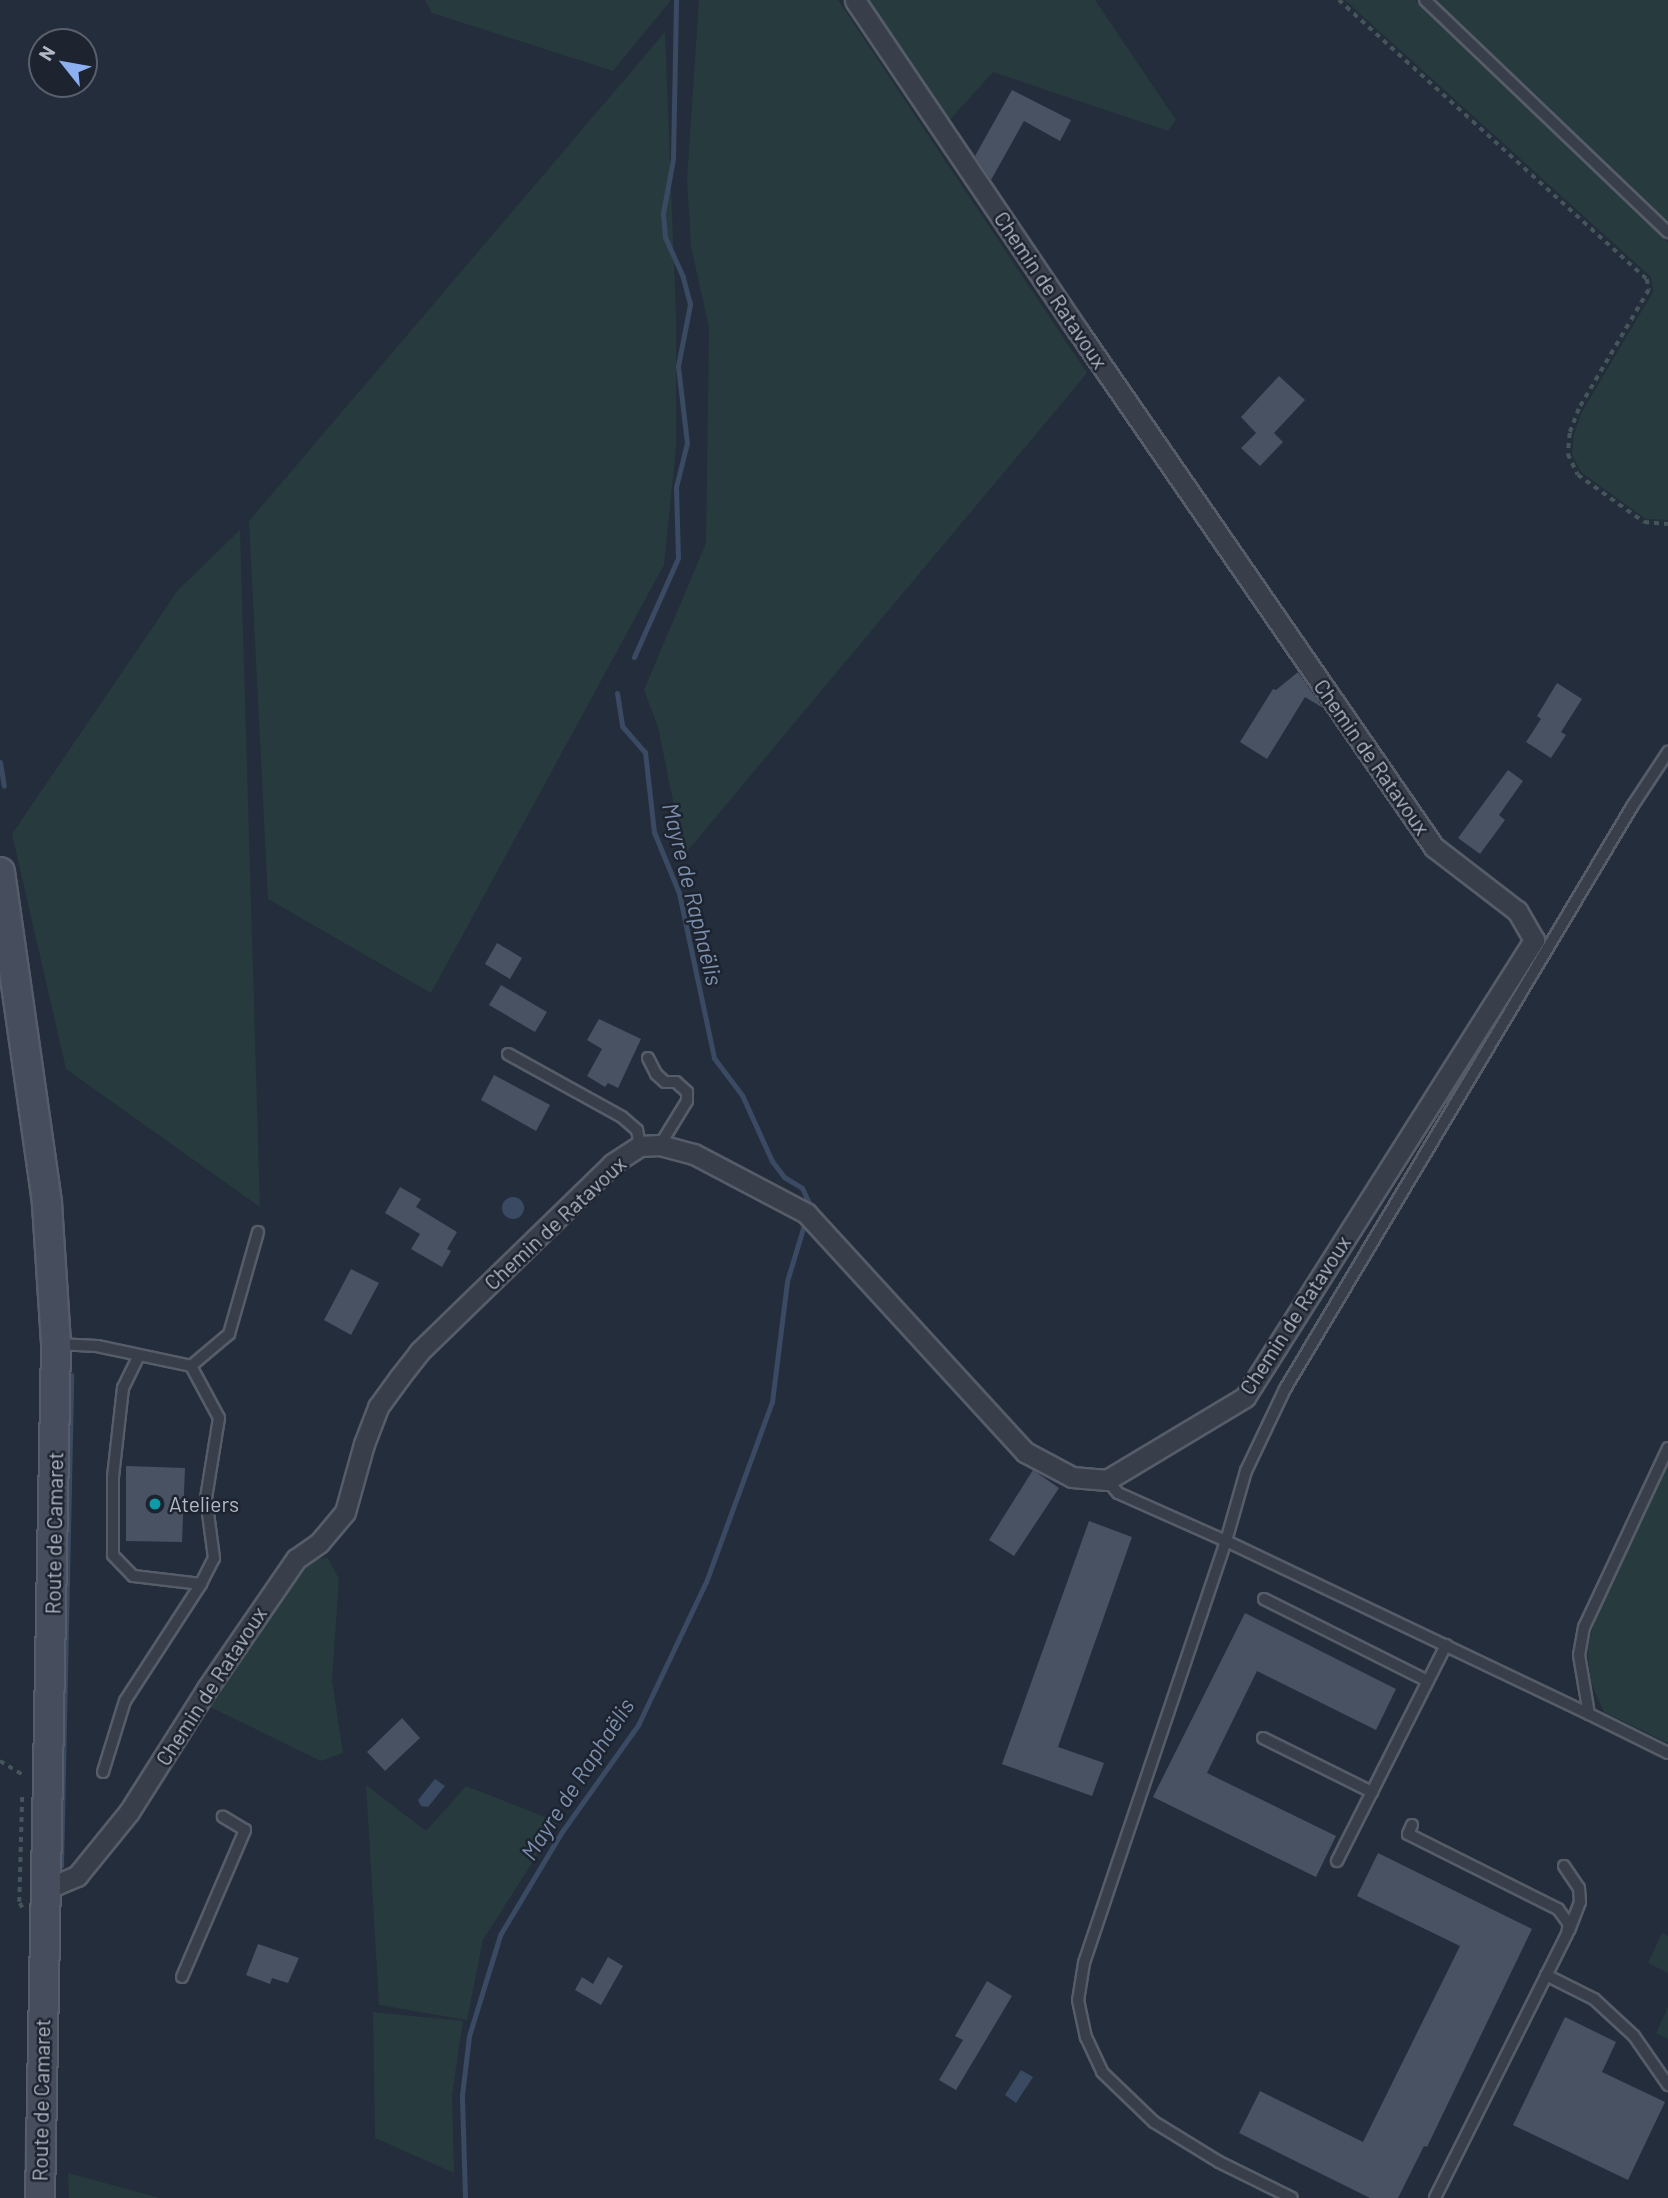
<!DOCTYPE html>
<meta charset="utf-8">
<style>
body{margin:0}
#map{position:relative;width:1668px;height:2198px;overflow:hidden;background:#242d3b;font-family:Barlow,sans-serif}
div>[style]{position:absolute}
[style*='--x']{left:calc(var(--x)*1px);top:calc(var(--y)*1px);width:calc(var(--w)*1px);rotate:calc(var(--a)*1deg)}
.green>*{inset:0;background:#273a3d}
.water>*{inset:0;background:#3a4a63}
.round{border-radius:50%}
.stream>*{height:5px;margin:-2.5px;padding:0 2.5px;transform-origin:2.5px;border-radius:2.5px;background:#3a4a63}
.building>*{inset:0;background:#485262}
.path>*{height:3.5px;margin-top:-1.75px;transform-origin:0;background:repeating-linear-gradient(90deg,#445659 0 5px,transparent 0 10px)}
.roads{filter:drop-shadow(2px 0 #565d69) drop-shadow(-2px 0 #565d69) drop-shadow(0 2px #565d69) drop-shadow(0 -2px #565d69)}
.service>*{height:10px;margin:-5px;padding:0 5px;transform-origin:5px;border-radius:5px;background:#383f4b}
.minor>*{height:19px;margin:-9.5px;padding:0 9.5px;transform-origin:9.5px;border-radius:9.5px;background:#383f4b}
.secondary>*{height:28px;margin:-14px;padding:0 14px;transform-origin:14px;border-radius:14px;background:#464e5e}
.dots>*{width:19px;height:19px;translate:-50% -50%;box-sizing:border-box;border:4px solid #1d2430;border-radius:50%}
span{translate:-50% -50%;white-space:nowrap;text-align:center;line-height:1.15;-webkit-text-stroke:5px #1d2430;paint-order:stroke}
.street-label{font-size:21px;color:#b3bac7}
.poi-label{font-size:21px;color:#b3bac7}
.left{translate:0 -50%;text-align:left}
.water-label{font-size:23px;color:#7c8fad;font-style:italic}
.north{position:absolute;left:28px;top:28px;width:70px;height:70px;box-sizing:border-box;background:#1d2430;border:2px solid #59606c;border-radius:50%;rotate:301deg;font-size:19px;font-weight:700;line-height:28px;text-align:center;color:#b3bac7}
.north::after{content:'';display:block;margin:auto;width:24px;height:32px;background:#8db0f2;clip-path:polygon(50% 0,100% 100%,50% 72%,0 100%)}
</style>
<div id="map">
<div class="green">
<div style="clip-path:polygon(425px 0,671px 0,613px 71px,432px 13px)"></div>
<div style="clip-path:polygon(699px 0,838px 0,1087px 373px,684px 855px,658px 727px,644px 690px,706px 543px,709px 327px,691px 247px,687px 179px)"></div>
<div style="clip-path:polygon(863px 0,1095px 0,1176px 120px,1168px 131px,993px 72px,947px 123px)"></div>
<div style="clip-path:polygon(1345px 0,1415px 0,1668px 242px,1668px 520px,1646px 519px,1581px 472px,1572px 454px,1574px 434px,1582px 412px,1653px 292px,1651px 277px)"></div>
<div style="clip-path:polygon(1436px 0,1668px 0,1668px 221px)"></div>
<div style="clip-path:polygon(665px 32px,676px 315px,676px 448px,664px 565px,431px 993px,268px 899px,249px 521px)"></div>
<div style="clip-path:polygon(240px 530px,260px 1207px,66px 1069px,12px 834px,178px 590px)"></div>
<div style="clip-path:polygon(1668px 1464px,1668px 1743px,1604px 1712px,1591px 1683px,1587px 1648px,1597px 1613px)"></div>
<div style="clip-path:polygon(328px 1558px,339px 1579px,332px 1680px,343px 1753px,321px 1761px,208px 1706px,300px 1565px,307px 1560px)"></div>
<div style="clip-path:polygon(366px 1785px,426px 1831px,466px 1786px,558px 1822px,483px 1940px,467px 2020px,379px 2005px)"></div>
<div style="clip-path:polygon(1662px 1933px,1668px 1936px,1668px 1973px,1648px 1963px)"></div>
<div style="clip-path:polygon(1668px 2007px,1668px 2039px,1656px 2033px)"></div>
<div style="clip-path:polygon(373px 2012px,463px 2021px,452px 2095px,454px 2173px,375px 2138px)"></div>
<div style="clip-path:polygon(68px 2173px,160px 2198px,69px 2198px)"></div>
</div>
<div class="water">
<div class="round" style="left:502px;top:1197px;width:22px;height:22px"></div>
<div style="clip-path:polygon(435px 1779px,445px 1786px,428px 1807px,421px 1806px,418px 1800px)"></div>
<div style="clip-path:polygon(1021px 2070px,1033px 2077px,1016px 2103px,1005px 2095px)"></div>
</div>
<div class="stream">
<div style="--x:634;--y:657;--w:108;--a:-66"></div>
<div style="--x:678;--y:558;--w:71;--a:-91.6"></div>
<div style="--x:676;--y:487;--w:45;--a:-76"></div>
<div style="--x:687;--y:443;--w:78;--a:-96.7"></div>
<div style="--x:678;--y:366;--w:63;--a:-79"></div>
<div style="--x:690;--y:304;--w:28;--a:-105"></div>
<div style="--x:683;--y:277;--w:44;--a:-114.2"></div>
<div style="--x:665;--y:237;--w:24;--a:-95"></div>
<div style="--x:663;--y:213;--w:55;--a:-79.5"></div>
<div style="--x:673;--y:159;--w:159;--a:-88.9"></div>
<div style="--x:617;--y:693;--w:33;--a:81"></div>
<div style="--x:622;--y:726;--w:35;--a:49"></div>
<div style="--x:645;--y:752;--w:81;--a:83.6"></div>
<div style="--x:654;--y:832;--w:66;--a:67.7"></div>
<div style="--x:679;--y:893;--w:169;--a:78"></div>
<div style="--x:714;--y:1058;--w:46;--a:52.9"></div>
<div style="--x:742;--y:1095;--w:72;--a:65.6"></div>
<div style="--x:772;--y:1161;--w:20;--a:53"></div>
<div style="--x:784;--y:1177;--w:21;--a:31"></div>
<div style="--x:802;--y:1188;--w:21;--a:65"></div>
<div style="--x:0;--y:762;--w:24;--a:81"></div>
<div style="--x:31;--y:1190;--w:29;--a:84"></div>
<div style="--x:61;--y:1866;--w:491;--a:-88.8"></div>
<div style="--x:26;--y:2198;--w:73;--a:-89.2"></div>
<div style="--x:465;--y:2198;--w:103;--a:-91.7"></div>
<div style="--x:462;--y:2095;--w:59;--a:-83.2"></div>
<div style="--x:469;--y:2036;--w:106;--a:-72.9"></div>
<div style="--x:500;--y:1935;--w:119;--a:-59.1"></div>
<div style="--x:561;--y:1833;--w:133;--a:-54.5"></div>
<div style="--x:638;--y:1725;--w:158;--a:-64.6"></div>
<div style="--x:706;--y:1582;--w:192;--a:-69.9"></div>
<div style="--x:772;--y:1402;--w:122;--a:-82.9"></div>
<div style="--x:787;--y:1281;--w:59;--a:-73.1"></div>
</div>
<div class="building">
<div style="clip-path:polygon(1012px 90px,1071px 120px,1060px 141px,1024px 121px,991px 180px,975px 156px)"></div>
<div style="clip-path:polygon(1279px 376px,1305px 400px,1274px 433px,1283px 442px,1260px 466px,1241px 448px,1256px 433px,1241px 417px)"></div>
<div style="clip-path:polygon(1298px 672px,1323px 708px,1305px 697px,1267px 759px,1240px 742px,1273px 689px,1276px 690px)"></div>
<div style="clip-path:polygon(1557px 683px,1582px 699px,1561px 732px,1566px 735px,1551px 758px,1526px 742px,1541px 719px,1537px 716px)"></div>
<div style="clip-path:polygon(1508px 770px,1523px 781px,1499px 815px,1505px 820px,1480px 854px,1458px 838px)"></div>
<div style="clip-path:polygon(497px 943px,522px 958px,510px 979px,485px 964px)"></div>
<div style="clip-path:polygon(501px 985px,547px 1012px,535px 1032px,489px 1005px)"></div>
<div style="clip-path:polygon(599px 1019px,641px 1039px,618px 1088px,608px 1083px,605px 1087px,587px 1076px,602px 1049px,587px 1040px)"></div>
<div style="clip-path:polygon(494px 1075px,550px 1105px,536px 1131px,481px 1100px)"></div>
<div style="clip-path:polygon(400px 1187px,421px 1199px,416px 1207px,457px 1232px,447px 1249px,451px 1251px,442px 1267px,411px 1249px,420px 1234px,385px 1213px)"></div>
<div style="clip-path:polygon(351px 1269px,379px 1283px,351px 1335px,324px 1320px)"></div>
<div style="clip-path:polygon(126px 1466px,185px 1468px,182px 1542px,126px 1541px)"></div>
<div style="clip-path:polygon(1033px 1470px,1059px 1488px,1014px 1556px,989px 1540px)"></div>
<div style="clip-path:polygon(1089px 1521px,1132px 1537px,1058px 1747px,1104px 1763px,1092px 1796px,1002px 1764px)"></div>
<div style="clip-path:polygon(1245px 1613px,1396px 1689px,1376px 1730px,1257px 1671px,1207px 1773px,1336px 1836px,1316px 1877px,1153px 1797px)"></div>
<div style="clip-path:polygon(402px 1718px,420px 1738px,385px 1771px,367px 1752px)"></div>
<div style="clip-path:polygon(1378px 1853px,1532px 1929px,1427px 2147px,1424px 2146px,1398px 2198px,1370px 2198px,1239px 2133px,1260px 2091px,1363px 2142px,1460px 1946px,1357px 1896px)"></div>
<div style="clip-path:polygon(258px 1944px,299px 1958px,288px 1983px,272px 1978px,270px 1984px,246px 1975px)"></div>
<div style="clip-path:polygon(608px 1957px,623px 1966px,601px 2005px,575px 1990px,582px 1977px,593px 1984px)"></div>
<div style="clip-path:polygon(987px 1981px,1012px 1996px,956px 2090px,939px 2080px,963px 2040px,955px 2036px)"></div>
<div style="clip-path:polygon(1565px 2017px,1616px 2042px,1602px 2072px,1665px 2102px,1628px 2180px,1513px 2125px)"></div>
</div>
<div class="path">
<div style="--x:1339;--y:0;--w:416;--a:42.2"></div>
<div style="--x:1647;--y:279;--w:11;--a:80"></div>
<div style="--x:1649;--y:290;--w:138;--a:120.5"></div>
<div style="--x:1579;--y:409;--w:26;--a:111"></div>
<div style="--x:1570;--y:433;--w:21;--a:95"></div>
<div style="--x:1568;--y:454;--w:23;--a:65"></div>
<div style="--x:1578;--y:475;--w:81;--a:35.5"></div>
<div style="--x:1644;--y:522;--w:24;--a:5"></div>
<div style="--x:0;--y:1761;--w:27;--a:31"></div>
<div style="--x:22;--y:1908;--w:7;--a:-117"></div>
<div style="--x:19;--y:1902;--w:109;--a:-88.4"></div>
</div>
<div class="roads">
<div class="service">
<div style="--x:1425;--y:0;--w:336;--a:43.7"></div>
<div style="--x:508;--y:1054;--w:130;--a:28.9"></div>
<div style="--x:622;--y:1117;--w:20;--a:41"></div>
<div style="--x:637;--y:1130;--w:16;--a:79"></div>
<div style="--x:648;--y:1058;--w:18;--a:63"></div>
<div style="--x:656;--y:1074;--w:12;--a:42"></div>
<div style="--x:665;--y:1082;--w:11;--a:0"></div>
<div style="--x:676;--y:1082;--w:15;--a:42"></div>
<div style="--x:687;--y:1092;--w:9;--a:90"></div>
<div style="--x:687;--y:1101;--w:52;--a:121.5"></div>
<div style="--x:57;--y:1344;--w:40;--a:2.9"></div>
<div style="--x:97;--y:1346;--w:96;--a:12"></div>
<div style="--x:191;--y:1366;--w:59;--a:61.7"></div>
<div style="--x:219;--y:1418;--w:81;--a:99.2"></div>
<div style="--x:206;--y:1498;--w:61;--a:82.4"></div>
<div style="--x:214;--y:1558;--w:29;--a:117"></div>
<div style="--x:201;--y:1584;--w:68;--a:-173.3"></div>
<div style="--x:133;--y:1576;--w:29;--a:-134"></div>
<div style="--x:113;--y:1555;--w:78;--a:-90"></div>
<div style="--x:113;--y:1477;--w:90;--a:-83.6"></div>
<div style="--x:123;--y:1388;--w:34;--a:-64"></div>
<div style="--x:191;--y:1366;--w:50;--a:-40.1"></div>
<div style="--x:229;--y:1334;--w:106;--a:-74.1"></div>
<div style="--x:1668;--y:1448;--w:198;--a:115.1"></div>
<div style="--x:1584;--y:1627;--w:28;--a:100"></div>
<div style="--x:1579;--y:1655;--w:60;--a:80.4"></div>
<div style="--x:1589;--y:1714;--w:88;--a:26.3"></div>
<div style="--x:1107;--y:1480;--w:17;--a:50"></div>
<div style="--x:1118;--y:1493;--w:118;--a:24"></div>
<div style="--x:1226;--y:1541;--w:445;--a:108.6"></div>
<div style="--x:1084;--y:1963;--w:37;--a:99"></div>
<div style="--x:1078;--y:2000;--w:38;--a:78"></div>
<div style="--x:1086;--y:2037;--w:38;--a:65"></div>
<div style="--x:1102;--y:2072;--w:72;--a:43.9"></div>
<div style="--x:1154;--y:2122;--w:76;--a:31.6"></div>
<div style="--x:1219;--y:2162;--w:81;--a:26.3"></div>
<div style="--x:1264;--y:1599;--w:183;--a:26.6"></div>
<div style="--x:1589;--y:1714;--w:402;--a:-154.5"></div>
<div style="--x:1226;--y:1541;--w:73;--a:-74.1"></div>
<div style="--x:1246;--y:1471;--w:91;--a:-64.6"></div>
<div style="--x:1285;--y:1389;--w:680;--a:-59.21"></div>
<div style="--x:1633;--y:805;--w:64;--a:-56.6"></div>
<div style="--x:1263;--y:1738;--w:122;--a:26.4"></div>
<div style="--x:103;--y:1772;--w:74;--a:-72.8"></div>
<div style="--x:125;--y:1701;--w:140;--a:-57"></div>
<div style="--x:1412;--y:1825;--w:10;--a:114"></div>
<div style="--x:1408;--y:1834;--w:168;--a:26.6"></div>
<div style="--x:1558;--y:1909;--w:19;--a:54"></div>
<div style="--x:1569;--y:1924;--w:10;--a:101"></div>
<div style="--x:1567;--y:1934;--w:295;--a:116.6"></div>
<div style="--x:1337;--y:1861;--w:242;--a:-63.2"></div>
<div style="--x:1564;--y:1866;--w:27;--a:56"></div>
<div style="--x:1579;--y:1888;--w:14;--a:86"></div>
<div style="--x:1580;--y:1902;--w:30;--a:111"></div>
<div style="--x:1546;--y:1975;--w:54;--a:26.6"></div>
<div style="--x:1594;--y:1999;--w:54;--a:42.8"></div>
<div style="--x:1634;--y:2036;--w:60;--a:55.2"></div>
<div style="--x:182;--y:1977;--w:160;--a:-66.8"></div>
<div style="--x:245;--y:1830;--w:26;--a:-149"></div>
</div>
<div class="minor">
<div style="--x:46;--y:1889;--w:34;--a:-23"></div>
<div style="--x:77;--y:1876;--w:82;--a:-50.9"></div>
<div style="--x:129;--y:1812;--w:144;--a:-57.7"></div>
<div style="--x:206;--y:1690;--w:159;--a:-55.5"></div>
<div style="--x:296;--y:1559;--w:28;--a:-35"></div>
<div style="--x:319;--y:1543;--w:40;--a:-50"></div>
<div style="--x:345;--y:1512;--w:71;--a:-74.4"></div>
<div style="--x:364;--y:1444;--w:40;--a:-69"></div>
<div style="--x:378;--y:1407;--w:36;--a:-54"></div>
<div style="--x:399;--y:1378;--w:33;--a:-52"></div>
<div style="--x:419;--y:1352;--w:269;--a:-44.2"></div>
<div style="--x:612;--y:1164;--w:33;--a:-33"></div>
<div style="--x:640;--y:1146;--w:20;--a:-3"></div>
<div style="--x:660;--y:1145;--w:35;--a:15"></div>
<div style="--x:694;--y:1154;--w:127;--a:27.8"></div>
<div style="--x:806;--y:1213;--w:324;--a:47.5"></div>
<div style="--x:1025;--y:1452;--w:53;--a:28"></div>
<div style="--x:1072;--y:1477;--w:35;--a:5"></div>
<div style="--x:1107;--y:1480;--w:161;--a:-31"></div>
<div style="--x:1245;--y:1397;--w:541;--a:-57.69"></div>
<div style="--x:1534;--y:940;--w:34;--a:-120"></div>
<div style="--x:1517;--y:911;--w:105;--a:-142.4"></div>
<div style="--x:1434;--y:847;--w:627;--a:-124.6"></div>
<div style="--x:1078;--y:331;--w:399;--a:-124"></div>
</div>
<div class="secondary">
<div style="--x:0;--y:872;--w:335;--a:81.9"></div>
<div style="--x:47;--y:1204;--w:140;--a:86.3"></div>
<div style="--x:56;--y:1344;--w:854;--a:91.07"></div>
</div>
</div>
<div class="dots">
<div style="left:155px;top:1504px;background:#0f9aa8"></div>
</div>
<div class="street-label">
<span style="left:1051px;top:290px;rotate:56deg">Chemin de Ratavoux</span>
<span style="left:1372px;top:757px;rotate:55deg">Chemin de Ratavoux</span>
<span style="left:555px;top:1223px;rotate:-43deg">Chemin de Ratavoux</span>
<span style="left:1295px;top:1315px;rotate:-57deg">Chemin de Ratavoux</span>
<span style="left:54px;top:1533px;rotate:-89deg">Route de Camaret</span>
<span style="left:211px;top:1686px;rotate:-57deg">Chemin de Ratavoux</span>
<span style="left:41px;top:2100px;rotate:-89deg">Route de Camaret</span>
</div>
<div class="poi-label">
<span class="left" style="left:169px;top:1504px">Ateliers</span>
</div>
<div class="water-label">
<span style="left:693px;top:894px;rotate:76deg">Mayre de Raphaëlis</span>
<span style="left:577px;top:1779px;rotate:-57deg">Mayre de Raphaëlis</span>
</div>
<div class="north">N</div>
</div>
